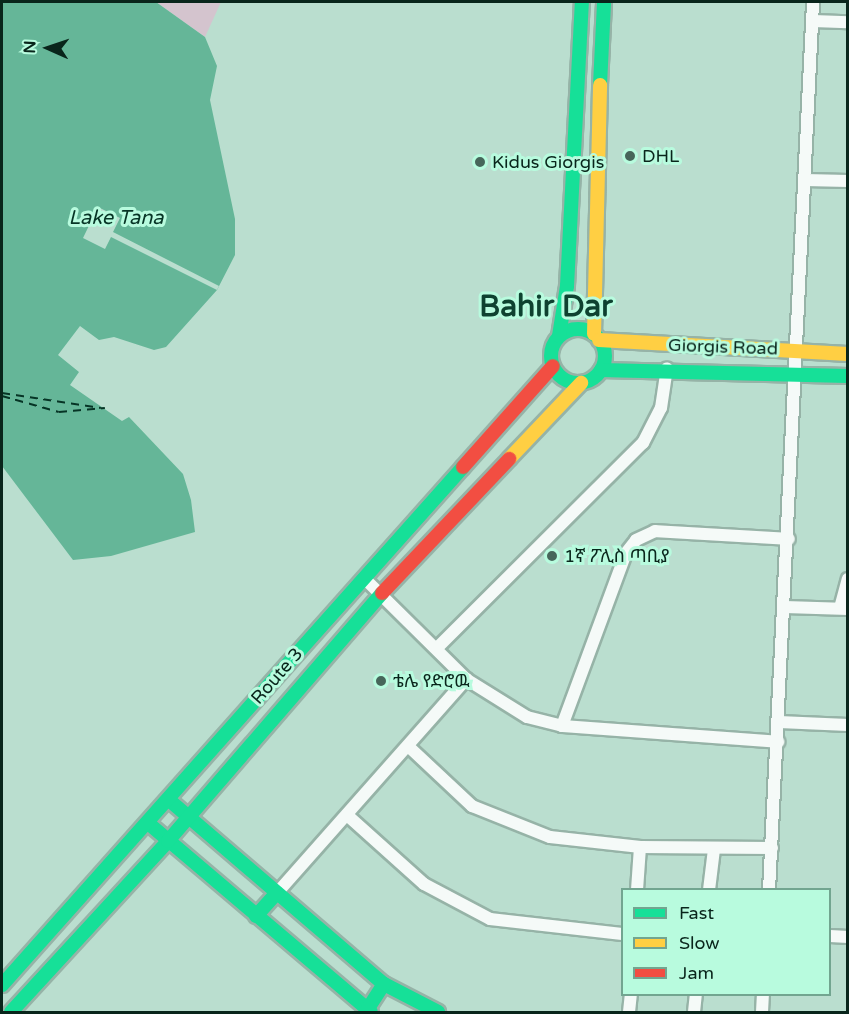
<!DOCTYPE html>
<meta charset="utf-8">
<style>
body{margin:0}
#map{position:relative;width:849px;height:1014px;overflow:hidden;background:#badecf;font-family:"Varela Round","Noto Sans Ethiopic",sans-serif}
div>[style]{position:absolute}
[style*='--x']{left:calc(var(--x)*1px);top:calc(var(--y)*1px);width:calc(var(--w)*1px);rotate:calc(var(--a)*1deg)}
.green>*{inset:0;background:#d4c4ce}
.water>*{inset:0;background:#65b698}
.pier>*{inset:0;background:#badecf}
.ferry>*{height:1.5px;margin-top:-0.75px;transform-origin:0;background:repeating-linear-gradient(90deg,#063425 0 8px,transparent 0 14px)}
.roads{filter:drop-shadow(2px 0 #96b3a7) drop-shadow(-2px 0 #96b3a7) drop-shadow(0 2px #96b3a7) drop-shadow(0 -2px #96b3a7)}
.street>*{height:12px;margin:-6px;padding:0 6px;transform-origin:6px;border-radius:6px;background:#f5faf8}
.fast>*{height:14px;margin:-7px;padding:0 7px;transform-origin:7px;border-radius:7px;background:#16e098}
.fast>.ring{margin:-7px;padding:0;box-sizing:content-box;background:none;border:14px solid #16e098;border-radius:50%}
.slow>*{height:14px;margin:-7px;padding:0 7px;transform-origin:7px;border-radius:7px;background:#ffcf43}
.jam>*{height:14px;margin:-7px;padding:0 7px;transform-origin:7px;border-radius:7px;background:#f24e42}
.dots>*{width:16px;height:16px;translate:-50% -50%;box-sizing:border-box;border:3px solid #b8fbde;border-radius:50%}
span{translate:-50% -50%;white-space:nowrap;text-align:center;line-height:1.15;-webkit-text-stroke:6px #b8fbde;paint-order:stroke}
.poi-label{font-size:18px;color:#09251b}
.left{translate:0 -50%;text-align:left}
.street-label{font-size:18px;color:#09251b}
.water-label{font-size:20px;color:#063425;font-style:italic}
.town-label{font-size:30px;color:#0e4230;font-weight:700}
.frame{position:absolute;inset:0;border:3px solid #09251b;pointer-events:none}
.legend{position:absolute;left:621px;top:888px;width:210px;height:108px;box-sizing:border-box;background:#b8fbde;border:2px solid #72a590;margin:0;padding:8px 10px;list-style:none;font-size:18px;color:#09251b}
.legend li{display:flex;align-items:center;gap:12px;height:30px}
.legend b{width:30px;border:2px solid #72a590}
.north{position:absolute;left:18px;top:18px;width:60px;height:60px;-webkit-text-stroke:4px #b8fbde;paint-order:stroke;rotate:273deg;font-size:16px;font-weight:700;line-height:24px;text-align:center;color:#09251b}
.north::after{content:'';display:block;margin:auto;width:21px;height:27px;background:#09251b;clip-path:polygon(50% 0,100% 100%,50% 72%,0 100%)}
</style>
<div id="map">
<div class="green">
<div style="clip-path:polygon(156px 2px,221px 2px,205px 37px)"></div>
</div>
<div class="water">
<div style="clip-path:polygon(2px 2px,156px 2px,205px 37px,217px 66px,210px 100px,235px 219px,235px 255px,217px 290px,166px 347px,154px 350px,114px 337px,99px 340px,80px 326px,58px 355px,79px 372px,70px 385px,122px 421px,129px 417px,183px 474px,191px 500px,195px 532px,111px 556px,73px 560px,2px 466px)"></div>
</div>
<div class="pier">
<div style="clip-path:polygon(98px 207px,120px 218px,113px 232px,219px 286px,217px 290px,111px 237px,105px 249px,83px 238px)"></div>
</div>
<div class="ferry">
<div style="--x:2;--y:393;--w:100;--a:8.6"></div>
<div style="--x:2;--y:396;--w:59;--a:15.7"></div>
<div style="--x:59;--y:412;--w:46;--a:-5"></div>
</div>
<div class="roads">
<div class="street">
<div style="--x:813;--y:21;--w:35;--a:2"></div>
<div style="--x:805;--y:180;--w:43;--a:1.3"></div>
<div style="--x:364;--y:578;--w:144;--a:44.7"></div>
<div style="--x:466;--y:679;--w:72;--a:31.9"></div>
<div style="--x:527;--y:717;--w:36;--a:14"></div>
<div style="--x:562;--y:726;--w:217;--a:4.2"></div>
<div style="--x:785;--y:607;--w:63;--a:1.8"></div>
<div style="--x:840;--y:608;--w:30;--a:-75"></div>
<div style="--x:437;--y:648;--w:291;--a:-44.9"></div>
<div style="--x:643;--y:443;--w:39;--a:-63"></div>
<div style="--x:661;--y:408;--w:40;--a:-81.5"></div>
<div style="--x:779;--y:722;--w:69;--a:2.5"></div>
<div style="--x:562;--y:726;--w:184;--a:-69.7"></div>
<div style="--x:626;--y:553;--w:16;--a:-52"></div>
<div style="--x:636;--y:540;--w:21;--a:-25"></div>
<div style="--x:655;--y:531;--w:134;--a:3.4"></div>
<div style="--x:408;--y:746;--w:88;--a:43.2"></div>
<div style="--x:472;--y:806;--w:84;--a:21.7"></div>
<div style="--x:550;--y:837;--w:91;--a:6.3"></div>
<div style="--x:640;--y:847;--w:132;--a:0.4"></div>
<div style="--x:347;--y:815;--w:103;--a:41.9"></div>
<div style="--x:424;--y:884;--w:75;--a:27.9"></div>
<div style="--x:490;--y:919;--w:133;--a:6.5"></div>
<div style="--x:637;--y:890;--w:43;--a:-86"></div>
<div style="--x:709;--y:890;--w:41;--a:-83"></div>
<div style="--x:769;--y:890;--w:889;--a:-87.16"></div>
<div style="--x:277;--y:893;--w:286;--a:-48.5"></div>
<div style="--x:830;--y:936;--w:18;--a:3"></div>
<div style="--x:629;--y:1012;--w:18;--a:-84"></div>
<div style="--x:694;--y:1012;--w:18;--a:-84"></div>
<div style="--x:762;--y:1012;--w:18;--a:-87"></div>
</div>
<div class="fast">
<div style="--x:600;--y:85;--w:83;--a:-87.2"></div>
<div class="ring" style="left:551px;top:329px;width:40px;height:40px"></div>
<div style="--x:559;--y:336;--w:51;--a:-80.9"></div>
<div style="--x:567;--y:286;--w:284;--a:-87"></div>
<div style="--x:601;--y:370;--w:247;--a:1.4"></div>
<div style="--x:169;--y:800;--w:283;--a:40.6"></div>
<div style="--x:384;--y:984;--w:61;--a:27.4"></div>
<div style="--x:148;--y:823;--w:292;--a:40.3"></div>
<div style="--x:256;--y:916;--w:31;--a:-48"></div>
<div style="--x:2;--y:985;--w:693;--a:-48.33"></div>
<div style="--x:367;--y:1010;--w:31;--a:-57"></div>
<div style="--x:11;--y:1012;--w:232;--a:-47.4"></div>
<div style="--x:168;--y:841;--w:328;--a:-49.2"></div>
</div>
<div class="slow">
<div style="--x:594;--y:334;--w:249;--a:-88.6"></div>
<div style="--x:599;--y:340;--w:249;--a:3.2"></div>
<div style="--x:509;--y:459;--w:105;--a:-46.5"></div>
</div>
<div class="jam">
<div style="--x:463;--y:467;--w:135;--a:-48.3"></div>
<div style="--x:382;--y:593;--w:185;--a:-46.5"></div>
</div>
</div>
<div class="dots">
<div style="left:630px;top:156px;background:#47665a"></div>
<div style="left:480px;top:162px;background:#47665a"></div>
<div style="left:552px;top:556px;background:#47665a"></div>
<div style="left:381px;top:681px;background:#47665a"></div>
</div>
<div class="poi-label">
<span class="left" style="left:642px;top:156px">DHL</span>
<span class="left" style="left:492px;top:162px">Kidus Giorgis</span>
<span class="left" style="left:564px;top:556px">1ኛ ፖሊስ ጣቢያ</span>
<span class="left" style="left:393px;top:681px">ቴሌ የድሮዉ</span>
</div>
<div class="street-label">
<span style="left:723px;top:347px;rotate:2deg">Giorgis Road</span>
<span style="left:277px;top:676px;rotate:-49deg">Route 3</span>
</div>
<div class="water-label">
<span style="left:116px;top:218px">Lake Tana</span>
</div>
<div class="town-label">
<span style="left:546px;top:307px">Bahir Dar</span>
</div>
<div class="frame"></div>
<ul class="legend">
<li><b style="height:8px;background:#16e098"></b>Fast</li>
<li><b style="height:8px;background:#ffcf43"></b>Slow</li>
<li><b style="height:8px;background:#f24e42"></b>Jam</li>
</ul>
<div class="north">N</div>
</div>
